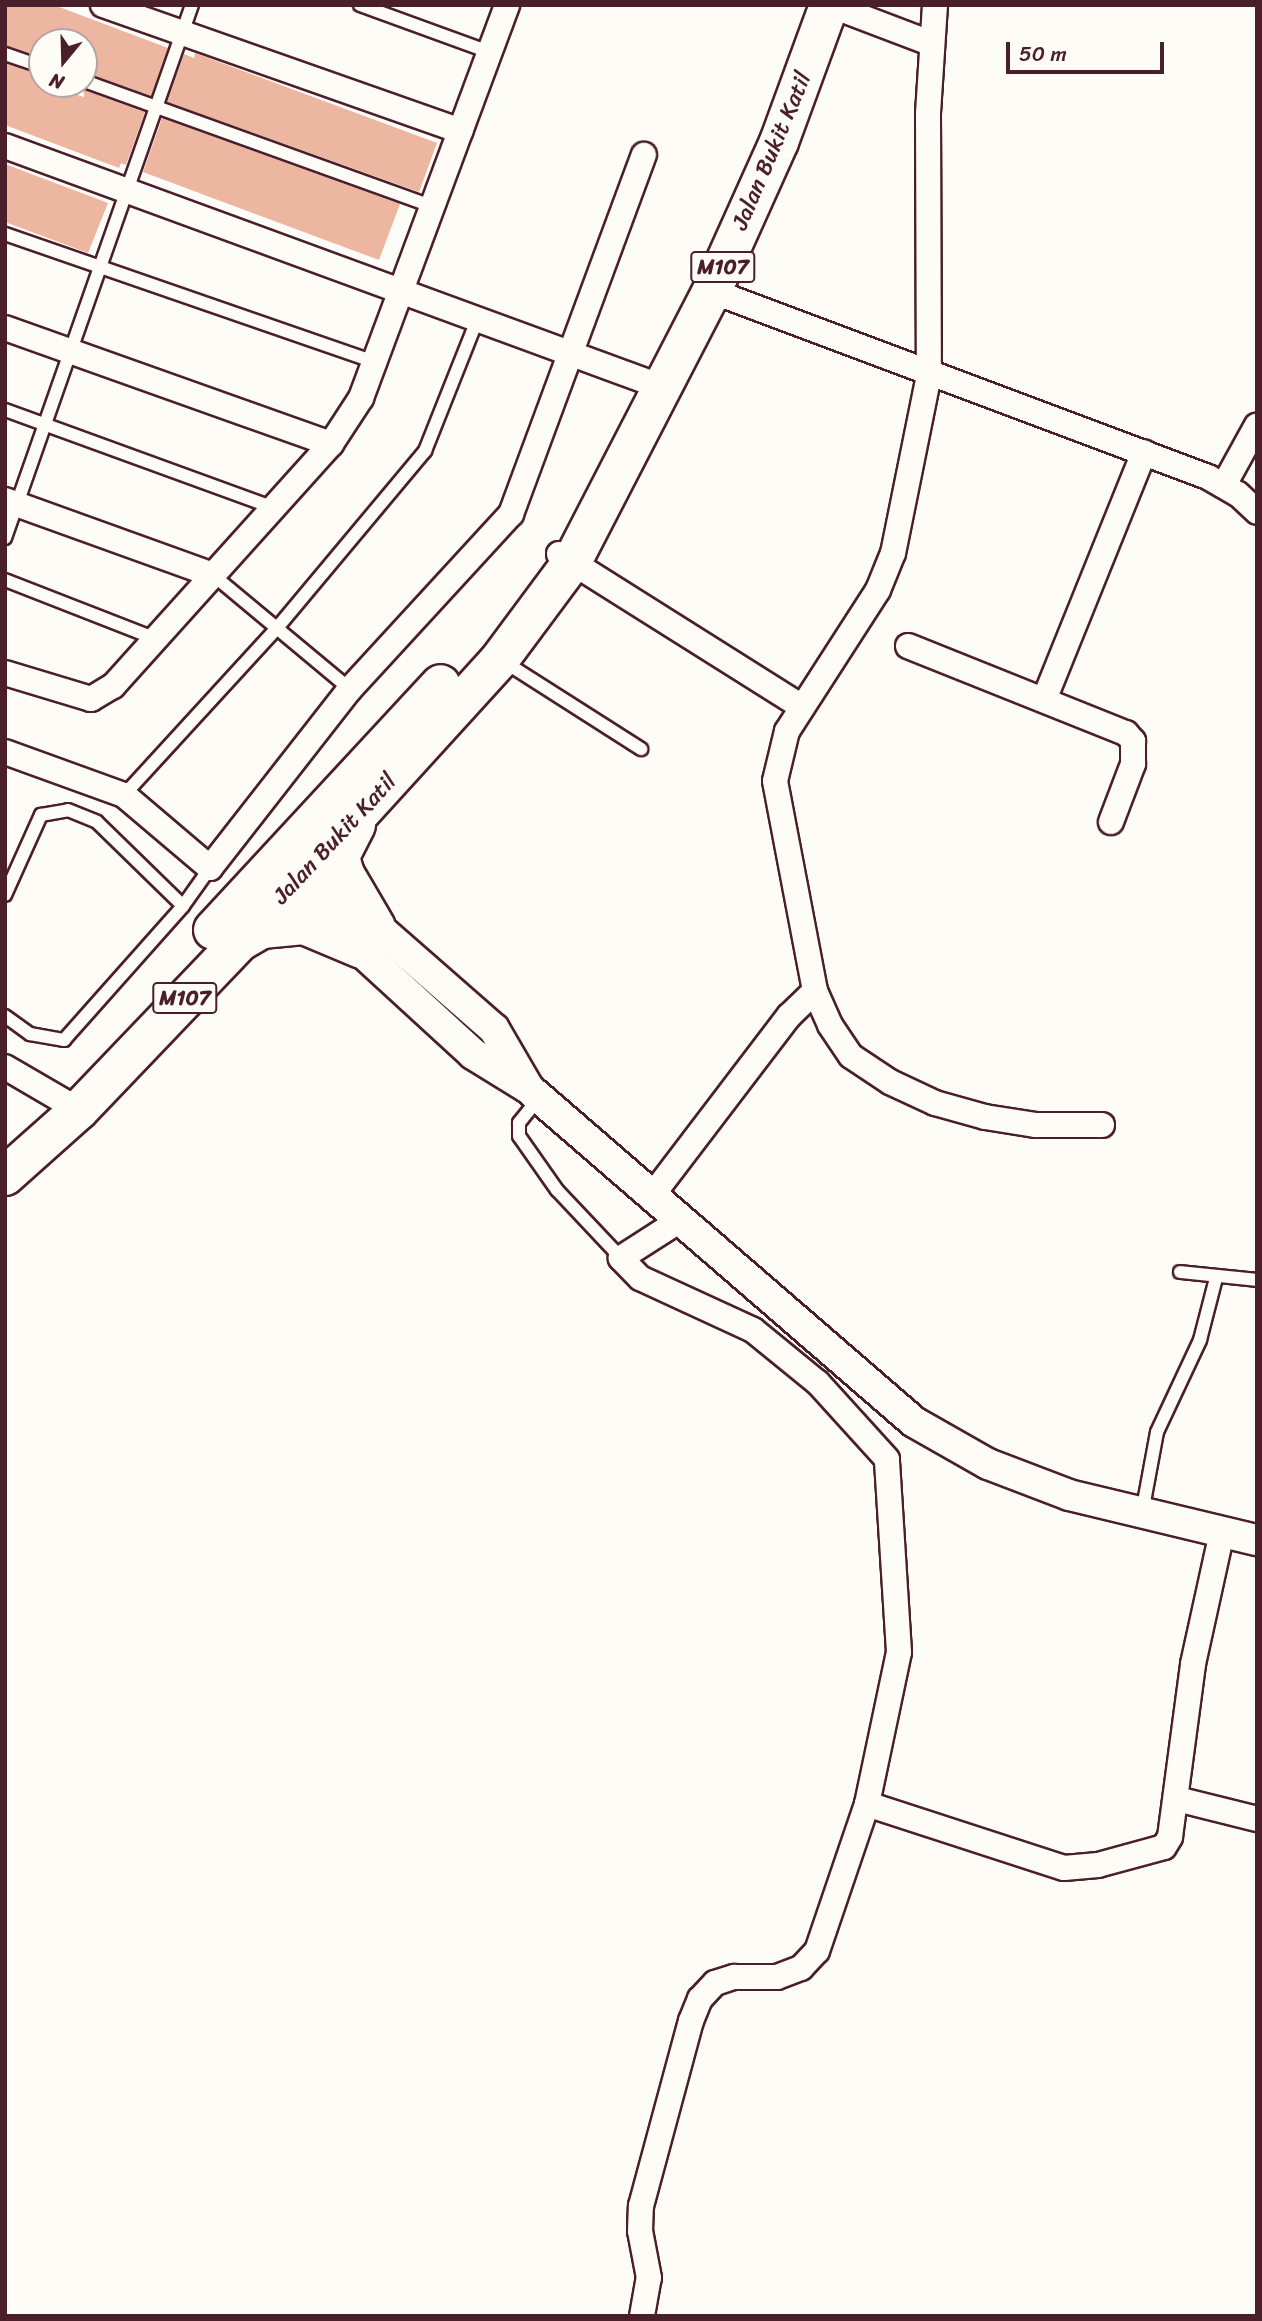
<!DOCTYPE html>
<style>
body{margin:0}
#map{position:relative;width:1262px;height:2321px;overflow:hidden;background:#fdfcf7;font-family:Sriracha,sans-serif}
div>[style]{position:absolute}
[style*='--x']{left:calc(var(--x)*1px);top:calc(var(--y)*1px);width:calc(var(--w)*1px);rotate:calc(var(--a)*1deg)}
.building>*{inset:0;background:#edb6a1}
.roads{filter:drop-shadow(2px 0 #4a1f2b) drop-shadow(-2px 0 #4a1f2b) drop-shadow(0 2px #4a1f2b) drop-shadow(0 -2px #4a1f2b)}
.service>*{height:12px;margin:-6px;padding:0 6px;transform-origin:6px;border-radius:6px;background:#fdfcf7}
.minor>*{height:24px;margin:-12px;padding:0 12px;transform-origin:12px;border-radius:12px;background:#fdfcf7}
.tertiary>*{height:30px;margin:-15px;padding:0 15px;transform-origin:15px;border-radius:15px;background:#fdfcf7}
.primary>*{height:38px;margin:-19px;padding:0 19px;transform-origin:19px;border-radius:19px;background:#fdfcf7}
span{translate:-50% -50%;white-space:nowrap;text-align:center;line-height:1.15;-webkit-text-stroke:6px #fdfcf7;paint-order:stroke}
.shield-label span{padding:2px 5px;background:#fdfcf7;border:2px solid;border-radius:5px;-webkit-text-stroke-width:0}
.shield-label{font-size:21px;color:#4a1f2b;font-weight:700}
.street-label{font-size:23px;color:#4a1f2b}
.frame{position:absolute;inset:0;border:7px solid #4a1f2b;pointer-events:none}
.north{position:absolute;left:28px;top:28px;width:70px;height:70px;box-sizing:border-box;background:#fdfcf7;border:2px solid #b5a4a5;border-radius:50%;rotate:199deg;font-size:19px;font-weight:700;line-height:28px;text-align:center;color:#4a1f2b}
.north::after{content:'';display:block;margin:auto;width:24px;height:32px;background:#4a1f2b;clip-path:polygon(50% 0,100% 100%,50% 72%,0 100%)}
.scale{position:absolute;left:1006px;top:42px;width:158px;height:32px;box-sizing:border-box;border:4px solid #4a1f2b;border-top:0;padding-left:9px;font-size:21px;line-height:24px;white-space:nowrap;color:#4a1f2b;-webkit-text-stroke:5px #fdfcf7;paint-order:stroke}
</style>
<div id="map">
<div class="building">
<div style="clip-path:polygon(5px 5px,54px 5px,168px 48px,151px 96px,84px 72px,84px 42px,42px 42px,42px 58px,5px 45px)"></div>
<div style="clip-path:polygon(195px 53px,437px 143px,419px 192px,167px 102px,184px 54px,194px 58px)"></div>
<div style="clip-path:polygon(5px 63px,42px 76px,42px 84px,84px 97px,84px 90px,145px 112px,126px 165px,121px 163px,119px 168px,5px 125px)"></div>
<div style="clip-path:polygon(162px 118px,400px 204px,379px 260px,143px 172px)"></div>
<div style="clip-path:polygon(5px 164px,108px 203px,88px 253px,5px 222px)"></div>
</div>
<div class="roads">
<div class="service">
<div style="--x:360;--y:5;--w:137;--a:20"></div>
<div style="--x:5;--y:54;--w:39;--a:19"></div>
<div style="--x:84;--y:81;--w:370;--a:19.8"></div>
<div style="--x:5;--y:234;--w:391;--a:19.1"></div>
<div style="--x:5;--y:410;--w:286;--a:20"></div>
<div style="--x:5;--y:538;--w:565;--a:-70.67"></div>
<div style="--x:213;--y:575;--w:178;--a:39.8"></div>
<div style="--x:5;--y:580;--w:162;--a:21.3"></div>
<div style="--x:503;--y:661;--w:164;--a:32.5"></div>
<div style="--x:124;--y:795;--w:226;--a:-47.5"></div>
<div style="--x:277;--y:628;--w:231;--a:-50.1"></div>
<div style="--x:425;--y:451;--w:143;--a:-68.3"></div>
<div style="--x:5;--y:895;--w:88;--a:-65.8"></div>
<div style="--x:41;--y:815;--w:27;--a:-10"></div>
<div style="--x:68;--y:810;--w:31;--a:22"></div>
<div style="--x:97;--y:822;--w:120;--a:44.3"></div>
<div style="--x:5;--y:1016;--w:31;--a:36"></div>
<div style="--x:30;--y:1034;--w:35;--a:10"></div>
<div style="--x:64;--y:1040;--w:179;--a:-48.4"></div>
<div style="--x:183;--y:906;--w:47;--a:-54.6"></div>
<div style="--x:539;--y:1098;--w:32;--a:129"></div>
<div style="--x:519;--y:1123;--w:13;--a:90"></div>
<div style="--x:519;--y:1136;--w:66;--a:54.9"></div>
<div style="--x:557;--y:1190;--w:93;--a:46.7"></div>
<div style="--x:1180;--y:1272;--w:77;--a:5.9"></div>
<div style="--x:1142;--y:1513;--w:82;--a:-79.5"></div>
<div style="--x:1157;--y:1432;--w:102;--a:-64.9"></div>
<div style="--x:1200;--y:1340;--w:64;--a:-75.5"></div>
</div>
<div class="minor">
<div style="--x:103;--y:5;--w:379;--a:19.4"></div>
<div style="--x:830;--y:5;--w:107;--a:20.8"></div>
<div style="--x:935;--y:5;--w:109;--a:93.7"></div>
<div style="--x:928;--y:114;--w:261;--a:89.8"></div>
<div style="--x:929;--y:375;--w:182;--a:101.4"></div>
<div style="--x:893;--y:553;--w:40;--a:112"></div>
<div style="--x:878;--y:590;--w:168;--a:122.8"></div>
<div style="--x:787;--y:731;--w:51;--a:103.5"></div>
<div style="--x:775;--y:781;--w:214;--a:79.2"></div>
<div style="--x:815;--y:991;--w:37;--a:66"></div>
<div style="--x:830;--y:1025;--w:37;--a:56"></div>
<div style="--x:851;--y:1056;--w:47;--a:33.7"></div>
<div style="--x:890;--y:1082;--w:50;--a:25"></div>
<div style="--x:935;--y:1103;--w:52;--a:15.6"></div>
<div style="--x:985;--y:1117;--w:52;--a:8.9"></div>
<div style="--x:1036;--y:1125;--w:66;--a:0"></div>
<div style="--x:5;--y:146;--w:697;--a:20.15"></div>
<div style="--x:712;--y:291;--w:530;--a:20.56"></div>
<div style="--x:1208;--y:477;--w:34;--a:30"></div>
<div style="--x:1238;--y:494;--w:26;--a:43"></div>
<div style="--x:5;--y:328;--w:346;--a:19.6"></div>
<div style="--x:1224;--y:485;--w:68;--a:-61.2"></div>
<div style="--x:5;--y:500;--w:221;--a:19.8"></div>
<div style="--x:559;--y:554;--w:287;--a:32.2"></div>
<div style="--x:908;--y:646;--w:235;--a:21.8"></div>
<div style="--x:1126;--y:733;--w:11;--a:49"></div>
<div style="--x:1133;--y:741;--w:23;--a:90"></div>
<div style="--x:1133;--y:764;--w:62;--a:110.8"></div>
<div style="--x:5;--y:673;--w:90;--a:16.8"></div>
<div style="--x:91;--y:699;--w:26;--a:-31"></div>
<div style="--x:113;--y:686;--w:326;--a:-48"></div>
<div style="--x:331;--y:444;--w:55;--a:-56.9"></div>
<div style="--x:361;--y:398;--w:419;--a:-69.6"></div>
<div style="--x:1044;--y:700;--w:267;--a:-68"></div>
<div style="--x:5;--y:752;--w:127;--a:19.9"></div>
<div style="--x:124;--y:795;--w:113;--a:40.3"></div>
<div style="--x:210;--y:868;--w:227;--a:-52"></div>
<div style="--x:350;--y:689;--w:238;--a:-47.4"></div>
<div style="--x:511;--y:514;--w:383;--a:-69.7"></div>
<div style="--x:5;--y:1067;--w:86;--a:30.2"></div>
<div style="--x:654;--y:1193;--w:223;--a:-52.7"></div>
<div style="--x:789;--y:1016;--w:36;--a:-44"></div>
<div style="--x:1177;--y:1799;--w:82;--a:14"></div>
<div style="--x:867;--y:1804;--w:207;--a:18"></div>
<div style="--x:1064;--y:1868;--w:34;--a:-5"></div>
<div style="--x:1098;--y:1865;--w:68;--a:-15.3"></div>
<div style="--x:1164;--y:1847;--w:12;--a:-59"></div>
<div style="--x:1170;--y:1837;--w:175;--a:-82.4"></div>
<div style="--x:1193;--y:1664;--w:135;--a:-77.6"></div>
<div style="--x:642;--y:2316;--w:39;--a:-80"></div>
<div style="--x:649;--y:2278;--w:48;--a:-100.8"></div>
<div style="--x:640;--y:2231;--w:25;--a:-88"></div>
<div style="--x:641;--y:2206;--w:192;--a:-74.9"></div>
<div style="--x:691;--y:2021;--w:24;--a:-68"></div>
<div style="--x:700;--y:1999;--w:22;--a:-47"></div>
<div style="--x:715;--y:1983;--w:20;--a:-18"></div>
<div style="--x:734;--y:1977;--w:43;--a:0"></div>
<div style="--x:777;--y:1977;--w:26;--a:-21"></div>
<div style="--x:801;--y:1968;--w:23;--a:-47"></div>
<div style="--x:817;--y:1951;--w:155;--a:-71.2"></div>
<div style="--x:867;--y:1804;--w:155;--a:-78.1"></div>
<div style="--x:899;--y:1652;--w:193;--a:-93.6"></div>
<div style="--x:887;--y:1459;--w:103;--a:-132.2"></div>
<div style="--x:818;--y:1383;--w:84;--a:-140.8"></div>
<div style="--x:753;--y:1330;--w:124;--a:-155.3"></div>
<div style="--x:640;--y:1278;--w:28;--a:-134"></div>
<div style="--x:621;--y:1258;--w:72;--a:-32.6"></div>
</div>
<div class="tertiary">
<div style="--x:310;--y:868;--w:244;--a:41.2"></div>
<div style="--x:494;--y:1029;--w:64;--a:59.8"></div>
<div style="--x:291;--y:887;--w:247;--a:42.5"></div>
<div style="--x:473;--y:1054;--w:65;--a:31.7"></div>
<div style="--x:528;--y:1088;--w:510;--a:40.87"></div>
<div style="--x:914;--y:1422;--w:85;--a:29.6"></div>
<div style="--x:988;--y:1464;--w:87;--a:20.9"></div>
<div style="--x:1069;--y:1495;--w:193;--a:13.5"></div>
</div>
<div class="primary">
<div style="--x:356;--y:825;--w:36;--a:117"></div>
<div style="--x:340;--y:857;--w:18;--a:74"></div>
<div style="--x:345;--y:874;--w:61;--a:59.7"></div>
<div style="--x:213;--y:930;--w:335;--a:-47.2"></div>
<div style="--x:241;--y:941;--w:24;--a:-30"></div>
<div style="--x:262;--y:929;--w:42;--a:-5.4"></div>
<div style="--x:304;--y:925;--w:62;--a:22.8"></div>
<div style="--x:5;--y:1176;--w:99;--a:-41.7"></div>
<div style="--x:79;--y:1110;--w:335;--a:-46.3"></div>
<div style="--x:310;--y:868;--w:282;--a:-47.7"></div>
<div style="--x:500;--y:659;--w:121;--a:-53.4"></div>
<div style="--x:572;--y:562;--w:305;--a:-62.7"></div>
<div style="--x:712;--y:291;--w:163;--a:-65.8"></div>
<div style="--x:779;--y:142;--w:146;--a:-69.9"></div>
</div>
</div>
<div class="shield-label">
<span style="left:723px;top:267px">M107</span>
<span style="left:185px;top:998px">M107</span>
</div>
<div class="street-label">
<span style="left:772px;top:151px;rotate:-67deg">Jalan Bukit Katil</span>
<span style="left:335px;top:839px;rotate:-47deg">Jalan Bukit Katil</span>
</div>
<div class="frame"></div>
<div class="north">N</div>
<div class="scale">50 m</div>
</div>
